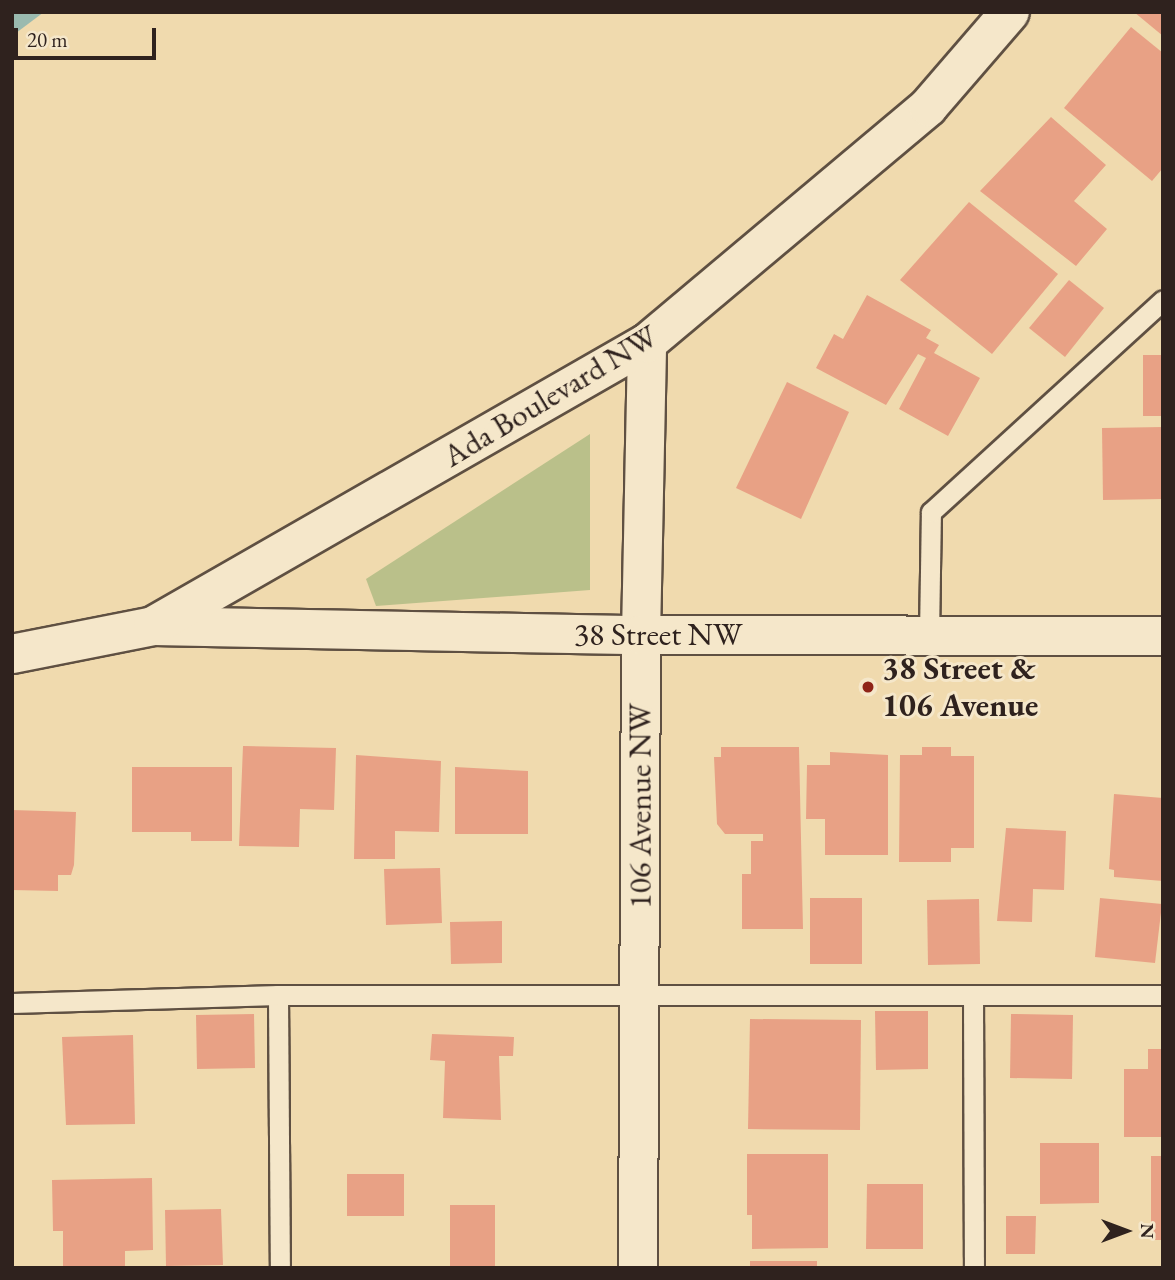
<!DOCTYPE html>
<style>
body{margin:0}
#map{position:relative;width:1175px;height:1280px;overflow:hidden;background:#f0daae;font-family:"EB Garamond",serif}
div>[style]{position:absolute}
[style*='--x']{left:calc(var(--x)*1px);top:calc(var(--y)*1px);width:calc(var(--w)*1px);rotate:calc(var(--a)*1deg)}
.green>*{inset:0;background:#bac08a}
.water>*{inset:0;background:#9abaaf}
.building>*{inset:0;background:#e8a185}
.roads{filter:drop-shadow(2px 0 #5f5042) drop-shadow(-2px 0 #5f5042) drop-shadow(0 2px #5f5042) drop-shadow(0 -2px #5f5042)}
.lane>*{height:19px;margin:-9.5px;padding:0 9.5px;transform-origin:9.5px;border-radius:9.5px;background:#f5e7ca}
.street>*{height:38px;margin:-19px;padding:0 19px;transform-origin:19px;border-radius:19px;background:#f5e7ca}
.secondary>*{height:38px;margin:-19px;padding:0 19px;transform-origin:19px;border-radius:19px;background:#f5e7ca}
.dots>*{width:19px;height:19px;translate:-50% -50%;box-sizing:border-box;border:4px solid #f5e7ca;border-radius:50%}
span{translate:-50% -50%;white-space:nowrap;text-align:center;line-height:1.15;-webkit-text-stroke:6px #f5e7ca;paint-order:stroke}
.street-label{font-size:32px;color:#2f221e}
.poi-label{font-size:32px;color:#2f221e;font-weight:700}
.left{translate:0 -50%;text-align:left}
.frame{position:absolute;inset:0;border:14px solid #2f221e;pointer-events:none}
.north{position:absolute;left:1091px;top:1196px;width:70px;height:70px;-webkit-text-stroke:5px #f5e7ca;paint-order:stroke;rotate:90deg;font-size:19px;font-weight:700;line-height:28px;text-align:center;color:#2f221e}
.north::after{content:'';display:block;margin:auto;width:24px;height:32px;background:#2f221e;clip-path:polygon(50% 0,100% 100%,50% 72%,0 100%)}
.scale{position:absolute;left:14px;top:28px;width:142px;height:32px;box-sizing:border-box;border:4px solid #2f221e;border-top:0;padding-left:9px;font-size:21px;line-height:24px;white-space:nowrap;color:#2f221e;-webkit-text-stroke:5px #f5e7ca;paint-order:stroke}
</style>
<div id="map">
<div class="green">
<div style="clip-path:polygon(590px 434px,590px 590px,376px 606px,366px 579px)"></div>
</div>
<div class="water">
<div style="clip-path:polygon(12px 12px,44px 12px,12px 36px)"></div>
</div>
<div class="building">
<div style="clip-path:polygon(1134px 12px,1163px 12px,1163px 36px)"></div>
<div style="clip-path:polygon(1131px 27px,1163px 53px,1163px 168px,1152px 181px,1064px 108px)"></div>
<div style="clip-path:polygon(1051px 117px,1106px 165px,1074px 201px,1107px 229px,1076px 266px,980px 191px)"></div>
<div style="clip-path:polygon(969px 202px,1058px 274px,992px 354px,900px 280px)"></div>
<div style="clip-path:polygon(1069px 280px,1104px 308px,1065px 357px,1029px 328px)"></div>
<div style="clip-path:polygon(867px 295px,931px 330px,926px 338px,939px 345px,934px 353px,980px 378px,948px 436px,899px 409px,926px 358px,918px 354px,886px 405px,816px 368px,834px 334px,843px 339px)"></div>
<div style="clip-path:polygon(1143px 355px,1163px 355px,1163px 416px,1143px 416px)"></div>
<div style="clip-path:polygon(787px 382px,849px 412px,801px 519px,736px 488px)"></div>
<div style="clip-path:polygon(1163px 427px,1163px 499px,1103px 500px,1102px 428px)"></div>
<div style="clip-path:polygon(243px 746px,336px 748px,334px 810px,300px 809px,299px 847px,239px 846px)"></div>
<div style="clip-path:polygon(721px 747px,799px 747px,803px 929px,742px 929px,742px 874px,751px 874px,751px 841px,763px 841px,763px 834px,725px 834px,717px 824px,714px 757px,721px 757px)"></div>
<div style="clip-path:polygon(922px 747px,951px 747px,951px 756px,974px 756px,974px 848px,951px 848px,951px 862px,899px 862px,900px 755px,922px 755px)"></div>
<div style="clip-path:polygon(830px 752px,888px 755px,888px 855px,825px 855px,825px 819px,806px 819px,807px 765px,830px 765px)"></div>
<div style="clip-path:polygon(356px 755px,441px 761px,439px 832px,395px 831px,395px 859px,354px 859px)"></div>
<div style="clip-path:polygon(132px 767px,232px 767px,232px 841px,191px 841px,191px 832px,132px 832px)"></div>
<div style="clip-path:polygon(455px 767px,528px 771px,528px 834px,455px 834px)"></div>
<div style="clip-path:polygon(1114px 794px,1163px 798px,1163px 881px,1114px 877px,1114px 870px,1109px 869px)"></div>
<div style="clip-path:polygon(12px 810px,76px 812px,74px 865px,71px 875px,58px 875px,58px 891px,12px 890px)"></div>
<div style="clip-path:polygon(1006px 828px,1066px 831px,1064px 890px,1033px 889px,1032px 922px,997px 921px)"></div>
<div style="clip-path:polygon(440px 868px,442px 923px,386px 925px,384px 869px)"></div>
<div style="clip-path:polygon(810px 898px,862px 898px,862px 964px,810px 964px)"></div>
<div style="clip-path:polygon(1100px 898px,1162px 904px,1155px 963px,1095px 957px)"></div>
<div style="clip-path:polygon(979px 899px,980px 964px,928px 965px,927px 900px)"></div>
<div style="clip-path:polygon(502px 921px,502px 963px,451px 964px,450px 922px)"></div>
<div style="clip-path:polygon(875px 1011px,928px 1011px,928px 1069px,876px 1070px)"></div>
<div style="clip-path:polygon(254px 1014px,255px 1068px,197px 1069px,196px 1015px)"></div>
<div style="clip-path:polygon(1011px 1014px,1073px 1015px,1072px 1079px,1010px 1078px)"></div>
<div style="clip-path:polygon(750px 1019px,861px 1020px,860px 1130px,748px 1129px)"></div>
<div style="clip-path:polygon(432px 1034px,514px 1037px,513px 1056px,499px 1056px,501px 1120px,443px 1118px,445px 1061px,430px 1060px)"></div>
<div style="clip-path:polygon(133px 1035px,135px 1124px,66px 1125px,62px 1037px)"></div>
<div style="clip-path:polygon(1148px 1049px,1163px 1049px,1163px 1137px,1124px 1137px,1124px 1069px,1148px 1069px)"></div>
<div style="clip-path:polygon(1040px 1143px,1099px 1143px,1099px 1203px,1040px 1204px)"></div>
<div style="clip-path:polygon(747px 1154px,828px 1154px,828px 1248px,752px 1249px,752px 1215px,747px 1215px)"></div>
<div style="clip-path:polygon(1151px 1156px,1163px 1156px,1163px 1240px,1151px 1240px)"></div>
<div style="clip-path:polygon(347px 1174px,404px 1174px,404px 1216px,347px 1216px)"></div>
<div style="clip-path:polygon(152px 1178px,153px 1250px,125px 1251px,125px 1268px,63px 1268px,63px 1231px,53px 1231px,52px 1180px)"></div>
<div style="clip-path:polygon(867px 1184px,923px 1184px,923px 1249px,866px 1249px)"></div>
<div style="clip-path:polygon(450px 1205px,495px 1205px,495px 1268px,450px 1268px)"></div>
<div style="clip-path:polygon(221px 1209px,223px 1265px,166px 1266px,165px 1210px)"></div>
<div style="clip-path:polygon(1006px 1216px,1036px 1216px,1035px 1254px,1006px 1254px)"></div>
<div style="clip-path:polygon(750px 1261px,817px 1261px,817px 1268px,750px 1268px)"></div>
</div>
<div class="roads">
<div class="lane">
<div style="--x:929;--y:635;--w:123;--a:-89.1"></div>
<div style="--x:931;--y:512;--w:314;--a:-42.4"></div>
<div style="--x:278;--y:995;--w:273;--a:89.6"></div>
<div style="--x:973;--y:995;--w:273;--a:89.8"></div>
<div style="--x:12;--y:1003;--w:266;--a:-1.7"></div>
<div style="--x:278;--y:995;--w:885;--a:0"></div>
</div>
<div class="street">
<div style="--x:154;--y:626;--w:487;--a:1.1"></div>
<div style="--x:641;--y:635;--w:292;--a:-88.8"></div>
<div style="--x:12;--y:654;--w:144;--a:-11.2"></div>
<div style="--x:153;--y:626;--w:569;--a:-29.81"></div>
<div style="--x:647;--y:343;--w:367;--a:-40"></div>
<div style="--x:928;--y:107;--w:125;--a:-49.2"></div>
</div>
<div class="secondary">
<div style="--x:638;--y:1268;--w:633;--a:-89.73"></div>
<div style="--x:641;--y:635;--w:522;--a:0.11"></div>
</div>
</div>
<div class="dots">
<div style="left:868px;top:687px;background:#8f2418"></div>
</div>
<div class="street-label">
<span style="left:550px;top:396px;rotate:-31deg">Ada Boulevard NW</span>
<span style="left:658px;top:634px">38 Street NW</span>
<span style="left:640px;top:806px;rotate:-90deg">106 Avenue NW</span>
</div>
<div class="poi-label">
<span class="left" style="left:882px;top:687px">38 Street &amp;<br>106 Avenue</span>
</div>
<div class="frame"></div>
<div class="north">N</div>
<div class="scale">20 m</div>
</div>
